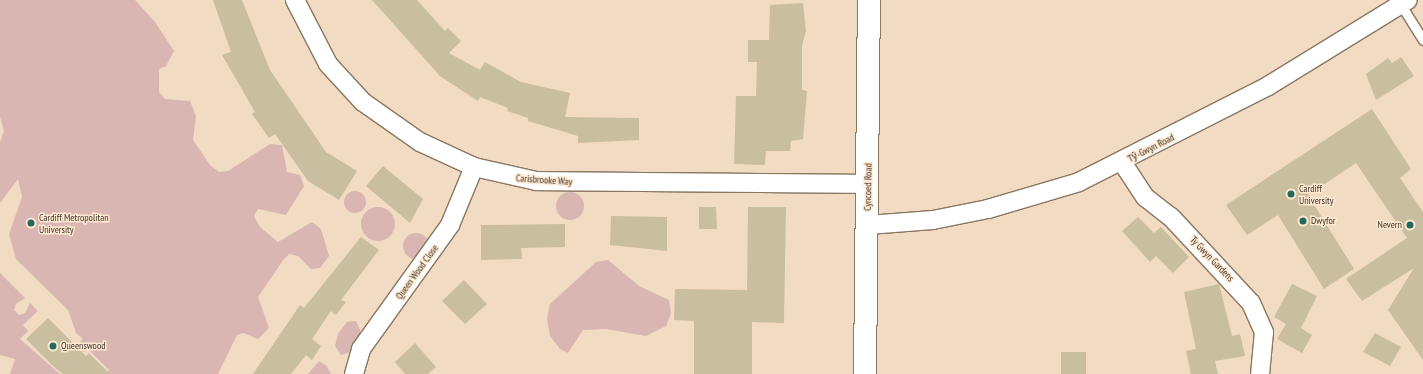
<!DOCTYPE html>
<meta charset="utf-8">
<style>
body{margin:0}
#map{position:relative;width:1423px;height:374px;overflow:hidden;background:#f1dbc3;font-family:"PT Sans Narrow",sans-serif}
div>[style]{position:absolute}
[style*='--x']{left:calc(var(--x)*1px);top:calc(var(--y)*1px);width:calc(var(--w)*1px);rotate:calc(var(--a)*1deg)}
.green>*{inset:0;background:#dab6b2}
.round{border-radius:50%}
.building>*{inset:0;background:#c9bea0}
.roads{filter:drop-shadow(1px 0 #8a7661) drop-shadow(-1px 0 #8a7661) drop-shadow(0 1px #8a7661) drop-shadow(0 -1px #8a7661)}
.lane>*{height:9px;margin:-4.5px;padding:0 4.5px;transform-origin:4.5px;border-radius:4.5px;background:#fff}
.street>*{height:18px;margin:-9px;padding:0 9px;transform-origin:9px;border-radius:9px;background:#fff}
.secondary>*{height:22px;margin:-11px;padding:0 11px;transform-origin:11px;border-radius:11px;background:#fff}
.dots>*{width:11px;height:11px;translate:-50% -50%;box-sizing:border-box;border:2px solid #fee8d0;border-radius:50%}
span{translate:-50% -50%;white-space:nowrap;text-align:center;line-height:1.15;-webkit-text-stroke:3px #fee8d0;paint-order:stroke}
.street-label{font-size:10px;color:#3f362d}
.poi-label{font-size:10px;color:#3f362d}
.left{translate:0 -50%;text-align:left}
.right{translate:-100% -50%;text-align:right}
</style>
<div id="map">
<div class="green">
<div style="clip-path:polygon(0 0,135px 0,155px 22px,174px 51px,166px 66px,159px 69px,159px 92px,165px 99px,190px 101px,196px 116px,193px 140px,210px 165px,219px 172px,228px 171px,270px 144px,282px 145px,287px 172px,300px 175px,304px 186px,286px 215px,258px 209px,254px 216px,260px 227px,278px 242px,312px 222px,321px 229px,329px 256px,320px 268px,311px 269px,298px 256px,289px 254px,284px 259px,258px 297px,269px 328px,258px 339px,243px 333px,237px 335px,218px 374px,105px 374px,109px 370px,88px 349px,84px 352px,77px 345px,83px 339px,76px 333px,68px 310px,16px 259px,9px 234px,22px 197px,18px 179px,0 203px,0 142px,4px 131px,0 117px)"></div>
<div class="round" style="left:344px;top:191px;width:22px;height:22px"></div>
<div class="round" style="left:556px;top:192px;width:28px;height:28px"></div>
<div class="round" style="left:361px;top:207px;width:34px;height:34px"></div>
<div class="round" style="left:403px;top:233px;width:26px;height:26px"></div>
<div style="clip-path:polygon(608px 260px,639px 286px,669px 300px,671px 313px,666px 326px,646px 336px,606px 329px,583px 330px,568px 353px,560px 349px,550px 336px,547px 319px,550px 304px,596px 262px)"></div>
<div style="clip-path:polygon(0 273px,25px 298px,16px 304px,14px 310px,19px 315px,25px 313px,30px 303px,38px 311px,23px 325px,28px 331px,20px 339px,60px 374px,10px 374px,15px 359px,0 355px)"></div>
<div style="clip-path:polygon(356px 321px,360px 330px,360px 342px,354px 351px,341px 355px,335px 346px,338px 334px,347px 322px)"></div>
<div style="clip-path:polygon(319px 361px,327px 366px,331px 374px,308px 374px)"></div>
</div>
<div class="building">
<div style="clip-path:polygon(213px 0,242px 0,270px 70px,326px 152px,357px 171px,339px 200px,308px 181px,275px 134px,269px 138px,252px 114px,255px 112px,222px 55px,231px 52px)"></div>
<div style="clip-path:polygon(372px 0,417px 0,445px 31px,448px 28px,461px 41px,449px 53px,480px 70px,485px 62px,521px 82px,570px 93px,565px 117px,639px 118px,639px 140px,578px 143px,578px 136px,528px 121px,528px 118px,507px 111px,508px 108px,480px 97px,478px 101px,440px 76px)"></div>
<div style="clip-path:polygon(803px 3px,806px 31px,802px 46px,802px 90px,807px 91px,803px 139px,791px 141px,790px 151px,766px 151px,765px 165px,734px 164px,736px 96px,756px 96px,757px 62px,748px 62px,748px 40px,769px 40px,770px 5px)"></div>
<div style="clip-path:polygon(1401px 57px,1414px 76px,1376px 100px,1366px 74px,1388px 58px,1392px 63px)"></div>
<div style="clip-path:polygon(1372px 109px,1411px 169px,1400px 178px,1423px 212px,1423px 360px,1388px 310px,1414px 268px,1362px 301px,1346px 279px,1407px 238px,1356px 163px,1308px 195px,1354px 269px,1324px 289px,1278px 215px,1247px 235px,1226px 205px)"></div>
<div style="clip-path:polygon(383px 166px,423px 199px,410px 223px,366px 186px)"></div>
<div style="clip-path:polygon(699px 207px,716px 207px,717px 229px,699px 229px)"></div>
<div style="clip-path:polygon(748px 207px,786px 207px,784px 323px,752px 322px,752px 374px,694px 374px,694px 321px,674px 320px,675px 289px,747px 290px)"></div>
<div style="clip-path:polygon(611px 216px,667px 217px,667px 251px,610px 245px)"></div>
<div style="clip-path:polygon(1138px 217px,1154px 233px,1161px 227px,1189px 257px,1173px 273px,1156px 256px,1150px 262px,1122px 231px)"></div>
<div style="clip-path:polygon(565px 224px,565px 247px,521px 248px,522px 259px,481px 260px,481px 225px)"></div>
<div style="clip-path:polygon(361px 237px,379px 250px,341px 300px,346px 302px,336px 315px,331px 311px,312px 339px,321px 346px,312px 360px,306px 355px,291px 374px,253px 374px,300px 305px,304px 308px)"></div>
<div style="clip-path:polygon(464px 280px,487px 304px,465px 324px,442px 301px)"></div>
<div style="clip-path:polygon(1219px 284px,1232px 336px,1240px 334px,1245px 356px,1215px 361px,1218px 374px,1191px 374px,1186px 351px,1196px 349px,1184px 292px)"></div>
<div style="clip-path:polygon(1292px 284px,1317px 296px,1301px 328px,1312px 335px,1302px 353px,1277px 339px,1286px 324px,1274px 317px)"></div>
<div style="clip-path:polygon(48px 318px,86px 356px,89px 353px,110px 374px,63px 374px,53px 366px,26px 339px)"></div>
<div style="clip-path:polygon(1375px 333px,1401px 347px,1390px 366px,1363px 352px)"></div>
<div style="clip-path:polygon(415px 343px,436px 367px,428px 374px,405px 374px,395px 362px)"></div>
<div style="clip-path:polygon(1061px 352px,1086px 352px,1086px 374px,1061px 374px)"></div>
</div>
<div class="roads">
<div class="lane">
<div style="--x:1401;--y:5;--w:41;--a:57.8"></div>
</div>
<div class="street">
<div style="--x:295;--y:0;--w:72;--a:62.7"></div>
<div style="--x:328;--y:64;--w:52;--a:47.4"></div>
<div style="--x:363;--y:102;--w:70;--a:35.1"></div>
<div style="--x:420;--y:142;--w:60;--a:24.8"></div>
<div style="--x:474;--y:167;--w:64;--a:12.7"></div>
<div style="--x:536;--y:181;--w:332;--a:0.5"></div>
<div style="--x:1122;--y:162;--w:42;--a:56.7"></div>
<div style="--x:1145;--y:197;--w:33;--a:38"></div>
<div style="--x:1171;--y:217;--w:117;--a:47.1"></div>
<div style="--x:1251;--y:303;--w:32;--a:66"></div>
<div style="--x:1264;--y:332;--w:42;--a:95.4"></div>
<div style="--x:868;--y:225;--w:65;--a:-4.4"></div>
<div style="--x:933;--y:220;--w:56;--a:-11.3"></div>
<div style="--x:988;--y:209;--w:95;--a:-16.5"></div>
<div style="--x:1079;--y:182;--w:212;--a:-26.9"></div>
<div style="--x:1268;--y:86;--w:164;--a:-31.6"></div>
<div style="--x:354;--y:374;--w:26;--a:-74"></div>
<div style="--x:361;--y:349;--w:153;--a:-54.3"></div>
<div style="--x:450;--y:225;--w:63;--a:-67.5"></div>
</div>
<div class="secondary">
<div style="--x:865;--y:374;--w:374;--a:-89.4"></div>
</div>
</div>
<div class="dots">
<div style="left:1291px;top:194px;background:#22695e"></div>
<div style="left:1303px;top:221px;background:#22695e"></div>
<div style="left:31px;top:223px;background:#22695e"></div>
<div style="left:1410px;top:225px;background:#22695e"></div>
<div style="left:53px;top:346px;background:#22695e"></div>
</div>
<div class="street-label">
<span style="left:1151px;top:148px;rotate:-27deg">Tŷ-Gwyn Road</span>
<span style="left:544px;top:180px;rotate:4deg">Carisbrooke Way</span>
<span style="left:868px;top:187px;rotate:-89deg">Cyncoed Road</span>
<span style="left:1212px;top:259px;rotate:46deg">Ty Gwyn Gardens</span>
<span style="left:417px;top:272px;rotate:-54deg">Queen Wood Close</span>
</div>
<div class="poi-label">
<span class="left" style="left:1299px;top:194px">Cardiff<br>University</span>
<span class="left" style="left:39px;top:223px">Cardiff Metropolitan<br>University</span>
<span class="left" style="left:1311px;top:221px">Dwyfor</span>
<span class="right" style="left:1402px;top:225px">Nevern</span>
<span class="left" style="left:61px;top:346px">Queenswood</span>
</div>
</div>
